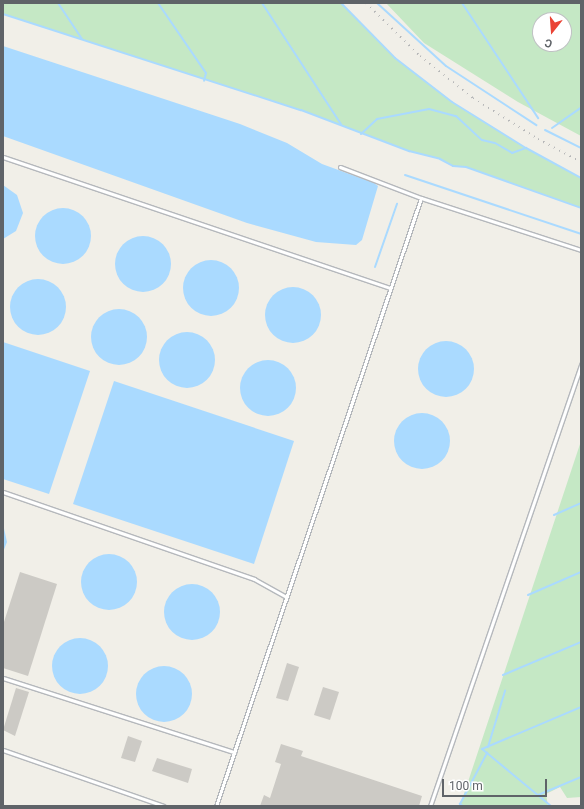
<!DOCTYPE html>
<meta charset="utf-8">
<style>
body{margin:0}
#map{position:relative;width:584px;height:809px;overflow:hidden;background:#f1efe8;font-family:Roboto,sans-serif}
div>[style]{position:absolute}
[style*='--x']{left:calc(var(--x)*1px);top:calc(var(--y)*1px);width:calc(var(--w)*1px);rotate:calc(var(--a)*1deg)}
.green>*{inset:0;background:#c5e8c5}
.water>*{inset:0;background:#aadaff}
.round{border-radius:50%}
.stream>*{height:2px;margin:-1px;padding:0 1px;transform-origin:1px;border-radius:1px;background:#aadaff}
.building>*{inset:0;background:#cccac5}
.roads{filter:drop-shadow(1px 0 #b5b8bc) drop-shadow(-1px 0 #b5b8bc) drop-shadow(0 1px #b5b8bc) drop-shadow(0 -1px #b5b8bc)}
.lane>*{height:3px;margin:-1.5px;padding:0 1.5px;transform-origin:1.5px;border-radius:1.5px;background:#fff}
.rail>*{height:2px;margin-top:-1px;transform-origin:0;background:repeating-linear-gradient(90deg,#b6b7b8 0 1px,transparent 0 6px)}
span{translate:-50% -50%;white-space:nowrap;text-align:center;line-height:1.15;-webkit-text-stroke:3.5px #fff;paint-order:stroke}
.frame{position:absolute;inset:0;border:4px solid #5f6368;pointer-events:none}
.north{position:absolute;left:532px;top:12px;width:40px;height:40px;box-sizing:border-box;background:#fff;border:1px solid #bfc1c3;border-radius:50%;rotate:197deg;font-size:11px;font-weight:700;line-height:16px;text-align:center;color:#5f6368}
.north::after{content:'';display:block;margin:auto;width:14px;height:18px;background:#ea4335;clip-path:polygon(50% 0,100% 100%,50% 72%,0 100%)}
.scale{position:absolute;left:442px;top:779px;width:105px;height:18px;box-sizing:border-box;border:2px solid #5f6368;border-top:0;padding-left:5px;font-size:12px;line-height:14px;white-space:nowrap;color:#5f6368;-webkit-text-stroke:3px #fff;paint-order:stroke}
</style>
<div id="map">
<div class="green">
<div style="clip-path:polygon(3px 3px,341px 3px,395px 58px,452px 102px,526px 148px,581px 178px,581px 208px,466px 167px,453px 166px,440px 159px,409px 151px,301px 110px,3px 14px)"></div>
<div style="clip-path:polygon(evenodd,386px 3px,581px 3px,581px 136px,518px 102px,424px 43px,386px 3px,540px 20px,564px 20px,564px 44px,540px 44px,540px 20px)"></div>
<div style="clip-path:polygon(581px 441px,581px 797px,567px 798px,560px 787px,546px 794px,548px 806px,460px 806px)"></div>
</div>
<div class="water">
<div style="clip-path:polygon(3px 46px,240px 124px,287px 143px,322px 164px,374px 183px,378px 186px,362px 240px,356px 245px,316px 242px,247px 223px,3px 136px)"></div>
<div style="clip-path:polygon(3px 185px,17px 195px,23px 213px,16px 231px,3px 239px)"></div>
<div class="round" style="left:35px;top:208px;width:56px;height:56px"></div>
<div class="round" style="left:115px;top:236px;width:56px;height:56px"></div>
<div class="round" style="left:183px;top:260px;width:56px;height:56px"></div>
<div class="round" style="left:10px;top:279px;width:56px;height:56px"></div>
<div class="round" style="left:265px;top:287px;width:56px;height:56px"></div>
<div class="round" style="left:91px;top:309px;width:56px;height:56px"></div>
<div class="round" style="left:159px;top:332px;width:56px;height:56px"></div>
<div class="round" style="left:418px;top:341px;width:56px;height:56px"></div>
<div style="clip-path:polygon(3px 342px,90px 371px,49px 494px,3px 479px)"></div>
<div class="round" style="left:240px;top:360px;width:56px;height:56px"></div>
<div style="clip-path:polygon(114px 381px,294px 441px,254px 564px,73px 504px)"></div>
<div class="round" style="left:394px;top:413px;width:56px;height:56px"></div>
<div style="clip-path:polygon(3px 524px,7px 542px,3px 552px)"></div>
<div class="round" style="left:81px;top:554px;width:56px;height:56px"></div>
<div class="round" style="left:164px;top:584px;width:56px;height:56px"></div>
<div class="round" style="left:52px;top:638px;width:56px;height:56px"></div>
<div class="round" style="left:136px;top:666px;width:56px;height:56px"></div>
</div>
<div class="stream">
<div style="--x:58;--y:3;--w:43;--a:56.3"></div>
<div style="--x:158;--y:3;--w:85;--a:55.6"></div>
<div style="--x:206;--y:73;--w:8;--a:104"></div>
<div style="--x:262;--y:3;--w:145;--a:56.9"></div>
<div style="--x:341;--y:3;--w:77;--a:45.5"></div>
<div style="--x:395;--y:58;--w:72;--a:37.7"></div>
<div style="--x:452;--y:102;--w:87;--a:31.9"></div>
<div style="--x:526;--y:148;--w:63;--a:28.6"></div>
<div style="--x:377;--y:3;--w:93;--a:42.4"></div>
<div style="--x:446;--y:66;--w:108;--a:33.2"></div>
<div style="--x:462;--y:3;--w:138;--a:56.5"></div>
<div style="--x:3;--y:14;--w:313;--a:17.9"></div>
<div style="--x:301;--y:110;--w:116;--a:20.8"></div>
<div style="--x:409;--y:151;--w:32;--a:14"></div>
<div style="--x:440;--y:159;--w:15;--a:28"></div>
<div style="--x:453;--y:166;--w:13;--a:4"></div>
<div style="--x:466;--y:167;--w:122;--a:19.6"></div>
<div style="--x:552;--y:128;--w:35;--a:-35"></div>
<div style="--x:545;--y:130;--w:40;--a:26.6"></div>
<div style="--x:361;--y:134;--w:22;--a:-43"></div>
<div style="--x:377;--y:119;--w:53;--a:-10.9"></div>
<div style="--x:429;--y:109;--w:28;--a:15"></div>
<div style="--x:456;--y:116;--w:35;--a:43"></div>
<div style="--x:482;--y:140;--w:13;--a:13"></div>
<div style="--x:495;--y:143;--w:20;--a:30"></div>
<div style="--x:512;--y:153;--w:15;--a:-20"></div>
<div style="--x:405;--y:175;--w:186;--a:18.5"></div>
<div style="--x:375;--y:267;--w:67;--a:-70.8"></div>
<div style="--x:554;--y:515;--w:30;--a:-24"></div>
<div style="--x:528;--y:595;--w:58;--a:-23.5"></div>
<div style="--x:503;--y:675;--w:85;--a:-22.9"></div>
<div style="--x:488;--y:747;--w:59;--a:-73.1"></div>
<div style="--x:538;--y:795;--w:47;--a:-22.7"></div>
<div style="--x:463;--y:806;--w:4;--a:-146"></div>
<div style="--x:460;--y:804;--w:58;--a:-62.1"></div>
<div style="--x:551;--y:806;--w:89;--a:-140.4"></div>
<div style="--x:482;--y:749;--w:108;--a:-23"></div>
</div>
<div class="building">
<div style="clip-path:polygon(20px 572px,57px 584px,28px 676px,3px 668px,3px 625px)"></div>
<div style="clip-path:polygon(287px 663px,299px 667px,288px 701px,276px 698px)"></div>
<div style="clip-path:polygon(323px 687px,339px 692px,330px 720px,314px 715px)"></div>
<div style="clip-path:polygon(16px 688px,29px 692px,15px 736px,3px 730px)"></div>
<div style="clip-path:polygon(128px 736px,142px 741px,135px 762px,121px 758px)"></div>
<div style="clip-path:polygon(281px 744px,303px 751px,301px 756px,422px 796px,419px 806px,260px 806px,264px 795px,270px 798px,281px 764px,275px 762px)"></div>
<div style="clip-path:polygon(157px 758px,192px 769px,188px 783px,152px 771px)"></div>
</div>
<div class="roads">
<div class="lane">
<div style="--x:3;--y:157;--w:409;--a:18.7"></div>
<div style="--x:340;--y:167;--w:87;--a:20.9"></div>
<div style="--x:421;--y:198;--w:168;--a:18"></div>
<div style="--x:3;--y:492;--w:266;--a:19.1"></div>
<div style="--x:254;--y:579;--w:37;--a:29"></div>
<div style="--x:3;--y:678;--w:243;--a:17.8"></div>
<div style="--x:3;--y:750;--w:170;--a:19.2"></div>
<div style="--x:216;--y:806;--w:642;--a:-71.37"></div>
<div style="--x:430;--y:806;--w:467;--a:-71.1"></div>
</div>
</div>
<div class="rail">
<div style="--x:366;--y:3;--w:76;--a:44.5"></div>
<div style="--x:420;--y:56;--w:68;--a:38.4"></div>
<div style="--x:473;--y:98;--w:77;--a:32.2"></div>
<div style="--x:538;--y:139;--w:49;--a:28.1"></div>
</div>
<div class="frame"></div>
<div class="north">С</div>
<div class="scale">100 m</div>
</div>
